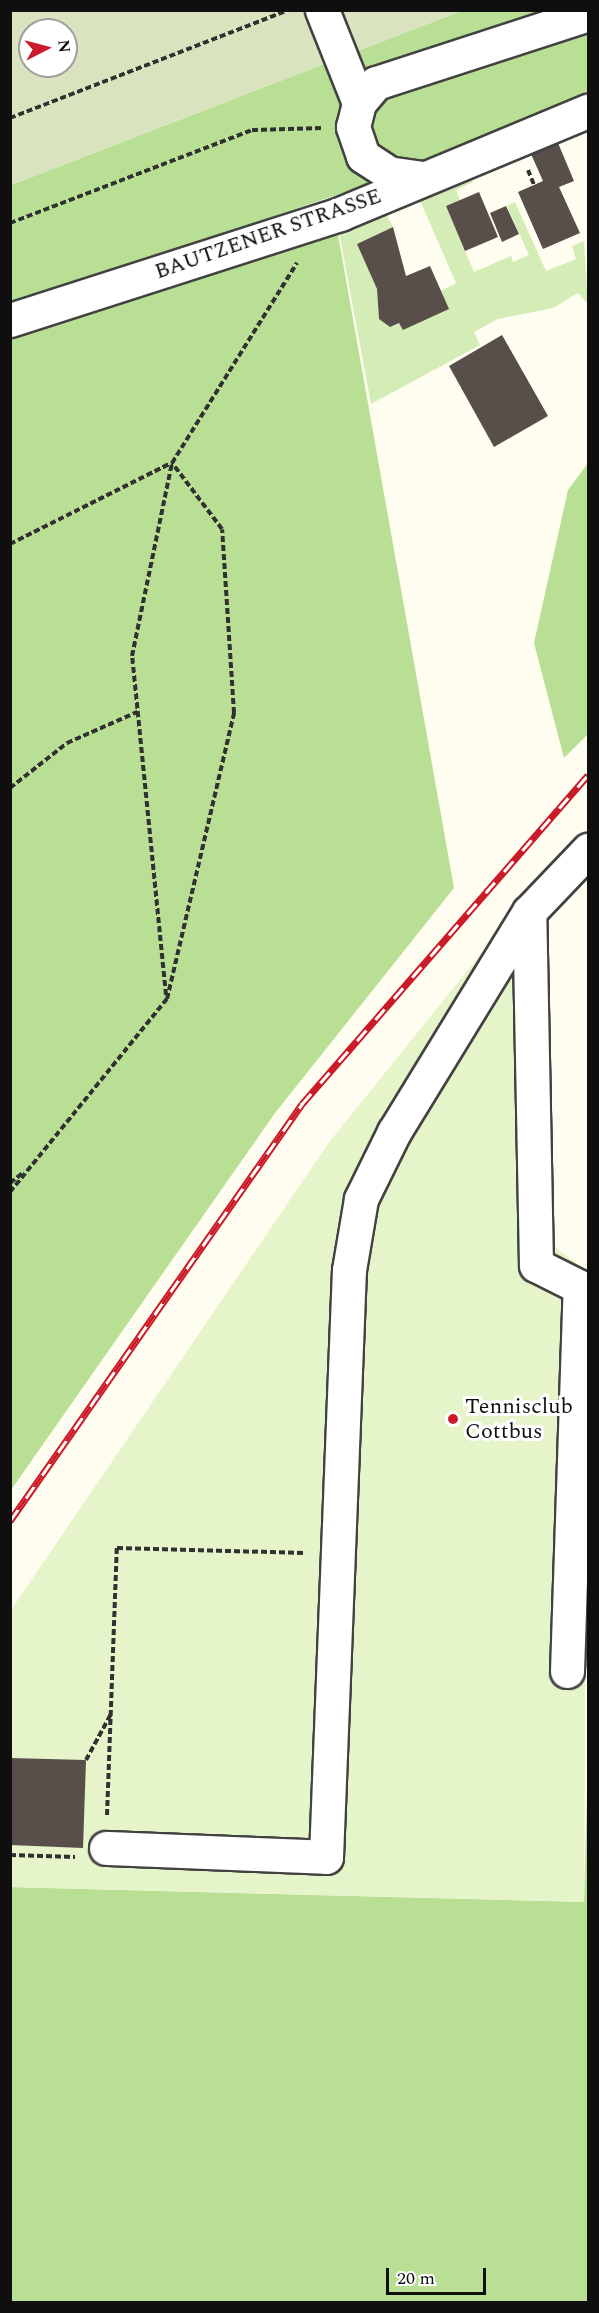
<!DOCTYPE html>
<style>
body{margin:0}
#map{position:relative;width:599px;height:2313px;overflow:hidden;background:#fffcf0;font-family:Spectral,serif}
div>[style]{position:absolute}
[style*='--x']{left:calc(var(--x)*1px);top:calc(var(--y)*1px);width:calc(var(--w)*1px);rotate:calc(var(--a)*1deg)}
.green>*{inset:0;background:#d4edb6}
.forest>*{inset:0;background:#b8df94}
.cemetery>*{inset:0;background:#d9e4bf}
.pitch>*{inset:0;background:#e6f4c9}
.building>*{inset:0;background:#584f4a}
.path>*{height:4px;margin-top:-2px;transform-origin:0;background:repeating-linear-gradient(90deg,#313131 0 6px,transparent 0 9px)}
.roads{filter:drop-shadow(2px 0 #424242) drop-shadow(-2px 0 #424242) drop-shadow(0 2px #424242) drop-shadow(0 -2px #424242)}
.minor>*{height:33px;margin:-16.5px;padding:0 16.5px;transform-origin:16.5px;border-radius:16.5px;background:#fff}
.rail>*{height:7px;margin-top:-3.5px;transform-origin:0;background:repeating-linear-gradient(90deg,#fff 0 14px,#cb1b28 0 28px);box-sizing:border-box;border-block:2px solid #cb1b28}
.dots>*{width:16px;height:16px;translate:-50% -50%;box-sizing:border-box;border:3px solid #fff;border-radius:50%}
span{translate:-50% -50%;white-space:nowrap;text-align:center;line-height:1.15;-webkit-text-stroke:6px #fff;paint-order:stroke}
.street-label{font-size:22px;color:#0f0f0f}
.poi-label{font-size:22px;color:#0f0f0f}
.left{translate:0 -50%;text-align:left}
.frame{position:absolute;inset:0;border:12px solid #0f0f0f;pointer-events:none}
.north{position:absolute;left:18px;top:18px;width:60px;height:60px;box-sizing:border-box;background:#fff;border:2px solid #9f9f9f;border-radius:50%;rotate:84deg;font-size:16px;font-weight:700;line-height:24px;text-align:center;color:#0f0f0f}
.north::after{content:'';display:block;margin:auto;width:21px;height:27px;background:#cb1b28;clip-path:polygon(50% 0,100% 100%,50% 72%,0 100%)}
.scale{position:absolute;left:386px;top:2268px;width:100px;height:27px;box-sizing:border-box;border:3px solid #0f0f0f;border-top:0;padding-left:8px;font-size:18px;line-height:21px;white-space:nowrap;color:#0f0f0f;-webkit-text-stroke:4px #fff;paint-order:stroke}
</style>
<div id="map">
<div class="green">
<div style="clip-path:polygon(470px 175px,473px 182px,456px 190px,460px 200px,446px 206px,474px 272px,511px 256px,513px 262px,529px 255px,507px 206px,515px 202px,546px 271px,576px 259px,572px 246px,584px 241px,588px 304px,578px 293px,553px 308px,498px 319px,474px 332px,480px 345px,371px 404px,339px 232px,385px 212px,393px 227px,357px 244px,377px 289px,379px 319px,390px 327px,399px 323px,403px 329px,441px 291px,456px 283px,419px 198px)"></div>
</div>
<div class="forest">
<div style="clip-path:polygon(461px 11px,588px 11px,588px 91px,354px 189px,11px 305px,11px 185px)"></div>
<div style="clip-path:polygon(337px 229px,454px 888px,275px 1113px,11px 1490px,11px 339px)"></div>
<div style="clip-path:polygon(588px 463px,588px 734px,564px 758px,534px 643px,568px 490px)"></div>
<div style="clip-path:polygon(588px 1756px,588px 2302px,11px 2302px,10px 1887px,584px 1902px)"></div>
</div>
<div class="cemetery">
<div style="clip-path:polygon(evenodd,11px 11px,461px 11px,11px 185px,11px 11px,30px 30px,66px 30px,66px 66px,30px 66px,30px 30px)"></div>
</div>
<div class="pitch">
<div style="clip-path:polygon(514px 913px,547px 1241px,588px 1272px,584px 1902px,11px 1887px,11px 1610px,330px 1141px)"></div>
</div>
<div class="building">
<div style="clip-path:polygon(558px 143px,574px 181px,559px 187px,580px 233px,543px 249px,518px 192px,543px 181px,531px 154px)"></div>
<div style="clip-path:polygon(479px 192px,498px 237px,465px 251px,446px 206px)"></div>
<div style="clip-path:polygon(506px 206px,519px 234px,502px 242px,490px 213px)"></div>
<div style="clip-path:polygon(393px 227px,406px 276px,430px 266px,449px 309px,403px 330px,399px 323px,390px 327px,379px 319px,377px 289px,357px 244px)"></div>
<div style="clip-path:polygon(502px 335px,548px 416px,494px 447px,449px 366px)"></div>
<div style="clip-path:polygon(10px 1758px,86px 1760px,83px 1848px,10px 1845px)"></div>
</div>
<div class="path">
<div style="--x:10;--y:118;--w:299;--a:-21.2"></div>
<div style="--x:528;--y:170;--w:16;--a:68"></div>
<div style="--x:10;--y:223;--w:259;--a:-21"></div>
<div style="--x:252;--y:130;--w:70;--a:-1.6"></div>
<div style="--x:10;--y:544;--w:180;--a:-26.7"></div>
<div style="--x:10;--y:788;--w:73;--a:-38.3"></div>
<div style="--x:67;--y:743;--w:77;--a:-23.9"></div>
<div style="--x:166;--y:995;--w:341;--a:-95.7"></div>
<div style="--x:132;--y:656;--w:197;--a:-78.3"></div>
<div style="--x:10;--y:1183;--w:18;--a:-38"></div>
<div style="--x:10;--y:1192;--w:249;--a:-50.9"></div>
<div style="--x:167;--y:999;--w:294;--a:-76.8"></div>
<div style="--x:234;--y:713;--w:184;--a:-93.7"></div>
<div style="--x:222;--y:529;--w:83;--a:-127.1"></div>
<div style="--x:172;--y:463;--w:236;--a:-58"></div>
<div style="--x:86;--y:1760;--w:52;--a:-61.5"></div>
<div style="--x:107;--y:1815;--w:267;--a:-87.9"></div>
<div style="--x:117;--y:1548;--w:187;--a:1.5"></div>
<div style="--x:10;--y:1855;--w:65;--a:1.8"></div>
</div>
<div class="roads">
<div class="minor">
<div style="--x:322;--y:10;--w:100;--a:68.3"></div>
<div style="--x:423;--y:178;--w:34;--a:-172"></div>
<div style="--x:389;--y:173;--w:31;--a:-147"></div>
<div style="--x:363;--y:156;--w:31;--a:-109"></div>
<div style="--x:353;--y:127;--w:25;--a:-76"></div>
<div style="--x:359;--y:103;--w:26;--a:-50"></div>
<div style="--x:376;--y:83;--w:223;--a:-18"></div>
<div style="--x:10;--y:320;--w:347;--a:-17.8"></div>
<div style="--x:340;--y:214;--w:269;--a:-22.6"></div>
<div style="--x:567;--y:1671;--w:384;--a:-88.1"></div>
<div style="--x:580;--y:1287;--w:49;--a:-153.4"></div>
<div style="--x:536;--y:1265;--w:353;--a:-91.1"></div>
<div style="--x:529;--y:912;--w:86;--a:-46.4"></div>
<div style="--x:106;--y:1848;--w:220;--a:2.3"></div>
<div style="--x:326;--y:1857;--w:587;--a:-87.76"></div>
<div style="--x:349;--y:1270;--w:72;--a:-80.4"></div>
<div style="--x:361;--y:1199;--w:75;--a:-63.8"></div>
<div style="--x:394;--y:1132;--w:258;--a:-58.5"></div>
</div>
</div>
<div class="rail">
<div style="--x:10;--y:1521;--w:509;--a:-55"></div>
<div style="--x:302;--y:1104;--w:436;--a:-49"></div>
</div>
<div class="dots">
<div style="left:453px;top:1419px;background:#cb1b28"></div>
</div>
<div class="street-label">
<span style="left:268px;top:234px;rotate:-19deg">BAUTZENER STRASSE</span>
</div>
<div class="poi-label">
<span class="left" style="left:465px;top:1419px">Tennisclub<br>Cottbus</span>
</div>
<div class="frame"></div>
<div class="north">N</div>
<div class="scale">20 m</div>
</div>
